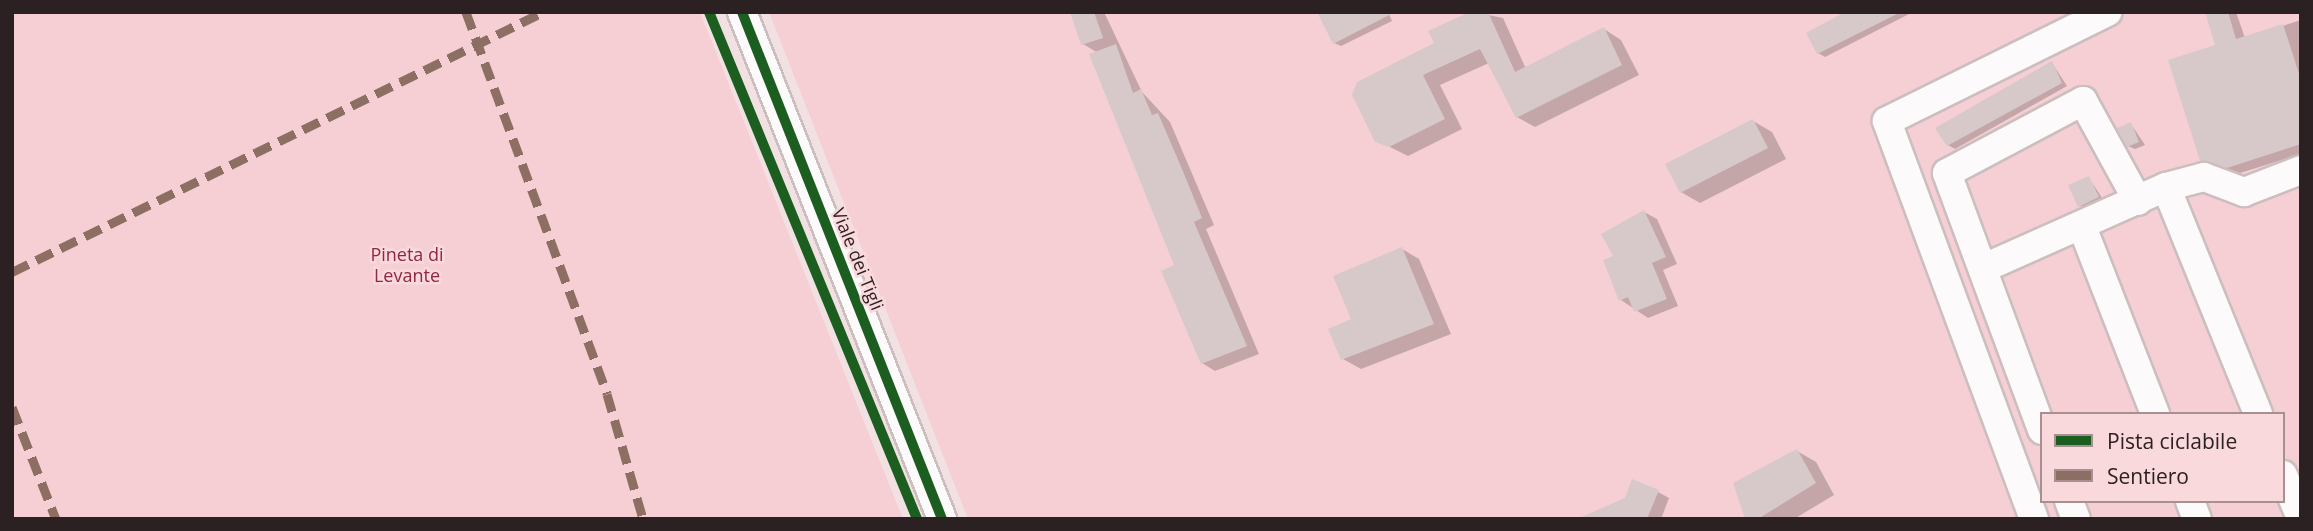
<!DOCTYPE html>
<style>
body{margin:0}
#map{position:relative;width:2313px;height:531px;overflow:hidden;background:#f2e1e2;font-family:"Open Sans",sans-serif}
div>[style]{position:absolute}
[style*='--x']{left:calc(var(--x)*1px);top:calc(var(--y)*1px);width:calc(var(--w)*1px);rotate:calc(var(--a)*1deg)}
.green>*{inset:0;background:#f5cfd3}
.shadow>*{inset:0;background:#0003}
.building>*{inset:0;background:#d7c9ca}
.roads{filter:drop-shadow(2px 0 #ccbebf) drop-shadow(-2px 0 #ccbebf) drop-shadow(0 2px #ccbebf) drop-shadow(0 -2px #ccbebf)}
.minor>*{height:28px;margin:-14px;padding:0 14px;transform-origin:14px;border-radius:14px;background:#fdfafb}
.quiet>*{height:9px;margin-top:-4.5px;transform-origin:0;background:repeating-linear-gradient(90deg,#8d6e63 0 18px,transparent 0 27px)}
.cycleway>*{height:10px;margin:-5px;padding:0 5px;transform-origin:5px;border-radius:5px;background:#1b5e20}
span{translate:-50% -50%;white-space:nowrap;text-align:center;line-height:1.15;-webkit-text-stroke:5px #fad9dc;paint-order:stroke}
.park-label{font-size:18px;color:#90273f}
.street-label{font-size:18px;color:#2c2122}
.frame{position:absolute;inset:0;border:14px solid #2c2122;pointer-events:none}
.legend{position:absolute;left:2040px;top:412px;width:245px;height:91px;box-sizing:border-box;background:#fad9dc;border:2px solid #a88f92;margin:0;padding:9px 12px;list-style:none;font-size:21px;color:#2c2122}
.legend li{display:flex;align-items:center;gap:14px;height:35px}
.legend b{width:35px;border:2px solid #a88f92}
</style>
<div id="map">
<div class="green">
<div style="clip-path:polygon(12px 12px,700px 12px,903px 519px,12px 519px)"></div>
<div style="clip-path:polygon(evenodd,769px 12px,2301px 12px,2301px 519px,968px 519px,769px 12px,2042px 414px,2283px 414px,2283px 501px,2042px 501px,2042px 414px)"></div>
</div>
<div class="shadow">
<div style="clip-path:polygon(1072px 12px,1104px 12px,1142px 92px,1170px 122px,1214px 225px,1206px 229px,1259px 354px,1215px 371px,1202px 363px,1176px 266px,1098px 53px,1083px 44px)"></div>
<div style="clip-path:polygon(1388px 12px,1392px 21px,1341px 46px,1334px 43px)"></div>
<div style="clip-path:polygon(1474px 12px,1503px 18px,1526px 69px,1604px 29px,1621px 40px,1639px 75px,1535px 127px,1517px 117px,1489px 63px,1440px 85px,1462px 129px,1408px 156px,1376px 140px,1436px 44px)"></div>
<div style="clip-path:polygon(1852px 12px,1913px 12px,1825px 57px,1818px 53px)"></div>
<div style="clip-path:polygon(2207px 12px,2236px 12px,2245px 38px,2301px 20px,2301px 154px,2240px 173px,2201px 160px,2217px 46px)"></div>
<div style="clip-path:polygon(2052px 63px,2067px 86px,1955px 149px,1948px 145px)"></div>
<div style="clip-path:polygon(1753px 121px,1772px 132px,1786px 159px,1700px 203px,1681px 192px)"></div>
<div style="clip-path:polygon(2131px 124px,2145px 145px,2135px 149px,2128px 146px)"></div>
<div style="clip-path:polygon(2089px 178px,2104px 201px,2085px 209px,2079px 205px)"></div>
<div style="clip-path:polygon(1644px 212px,1657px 219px,1677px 264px,1663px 270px,1678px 306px,1648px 318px,1621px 300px,1616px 257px)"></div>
<div style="clip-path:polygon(1402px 249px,1419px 259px,1451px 334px,1361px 369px,1343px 359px,1353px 320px)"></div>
<div style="clip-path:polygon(1797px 451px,1816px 462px,1834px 495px,1794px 519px,1747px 519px)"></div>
<div style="clip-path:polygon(1658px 492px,1669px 498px,1661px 519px,1619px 519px)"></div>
</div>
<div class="building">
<div style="clip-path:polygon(1070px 12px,1094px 12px,1103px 38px,1081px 45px)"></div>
<div style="clip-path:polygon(1317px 12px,1395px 12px,1333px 44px)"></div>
<div style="clip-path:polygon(1470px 12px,1488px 12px,1515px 72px,1604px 27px,1622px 65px,1516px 118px,1480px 49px,1423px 75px,1445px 119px,1389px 147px,1375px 142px,1352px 95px,1357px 82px,1434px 43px,1428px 31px)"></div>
<div style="clip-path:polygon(1845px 12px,1901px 12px,1817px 54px,1806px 33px)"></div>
<div style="clip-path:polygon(2205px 12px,2228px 12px,2236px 39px,2283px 24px,2301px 80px,2301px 144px,2227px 168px,2200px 161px,2168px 60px,2215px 45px)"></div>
<div style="clip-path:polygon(1116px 44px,1133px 93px,1141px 89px,1152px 115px,1158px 113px,1182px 169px,1202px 218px,1194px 222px,1247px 346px,1201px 364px,1161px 271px,1174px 265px,1089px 54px)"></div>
<div style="clip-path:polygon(2052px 61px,2062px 83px,1947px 146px,1935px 128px)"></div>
<div style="clip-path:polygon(1753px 119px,1768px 148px,1680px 193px,1665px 164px)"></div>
<div style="clip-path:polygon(2131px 122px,2139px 142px,2127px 147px,2117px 128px)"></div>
<div style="clip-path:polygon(2089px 176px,2099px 197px,2078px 207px,2068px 185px)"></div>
<div style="clip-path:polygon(1644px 210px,1666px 257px,1652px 263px,1667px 299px,1634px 312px,1628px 297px,1619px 301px,1603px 260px,1613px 256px,1601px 234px)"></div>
<div style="clip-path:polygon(1402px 247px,1434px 324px,1341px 360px,1328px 329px,1351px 319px,1333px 276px)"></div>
<div style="clip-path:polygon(1797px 449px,1816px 483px,1758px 519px,1745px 519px,1733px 483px)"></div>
<div style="clip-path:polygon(1632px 479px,1659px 490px,1647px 519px,1577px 519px,1625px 498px)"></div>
</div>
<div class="roads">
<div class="minor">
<div style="--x:742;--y:12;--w:545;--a:68.47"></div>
<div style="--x:2166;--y:187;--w:39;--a:-15"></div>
<div style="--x:2204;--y:177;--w:43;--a:20.6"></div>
<div style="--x:2244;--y:192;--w:61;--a:-21.1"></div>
<div style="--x:2083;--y:229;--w:199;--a:68.7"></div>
<div style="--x:1984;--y:268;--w:199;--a:-24"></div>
<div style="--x:2166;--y:187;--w:245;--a:67.9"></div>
<div style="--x:2042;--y:430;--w:274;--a:-110.3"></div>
<div style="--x:1947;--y:173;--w:154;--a:-27.9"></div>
<div style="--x:2083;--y:101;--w:114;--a:61.2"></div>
<div style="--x:2283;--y:475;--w:47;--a:67.3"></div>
<div style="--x:2069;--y:501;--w:19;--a:69"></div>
<div style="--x:2190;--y:501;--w:19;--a:69"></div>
<div style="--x:2034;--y:519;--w:424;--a:-110.3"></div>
<div style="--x:1887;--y:121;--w:246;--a:-26.3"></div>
</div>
</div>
<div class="quiet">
<div style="--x:466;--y:12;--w:407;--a:69.7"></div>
<div style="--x:607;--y:394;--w:130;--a:73.9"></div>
<div style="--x:12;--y:272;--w:591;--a:-26.09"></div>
<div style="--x:12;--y:407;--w:120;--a:68.6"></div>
</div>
<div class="cycleway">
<div style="--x:709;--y:12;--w:548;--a:67.69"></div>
<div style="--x:742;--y:12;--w:545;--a:68.47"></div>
</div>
<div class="park-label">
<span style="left:407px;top:265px">Pineta di<br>Levante</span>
</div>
<div class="street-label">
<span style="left:858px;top:259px;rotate:68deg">Viale dei Tigli</span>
</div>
<div class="frame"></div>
<ul class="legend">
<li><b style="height:9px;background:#1b5e20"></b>Pista ciclabile</li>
<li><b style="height:9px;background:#8d6e63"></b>Sentiero</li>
</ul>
</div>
